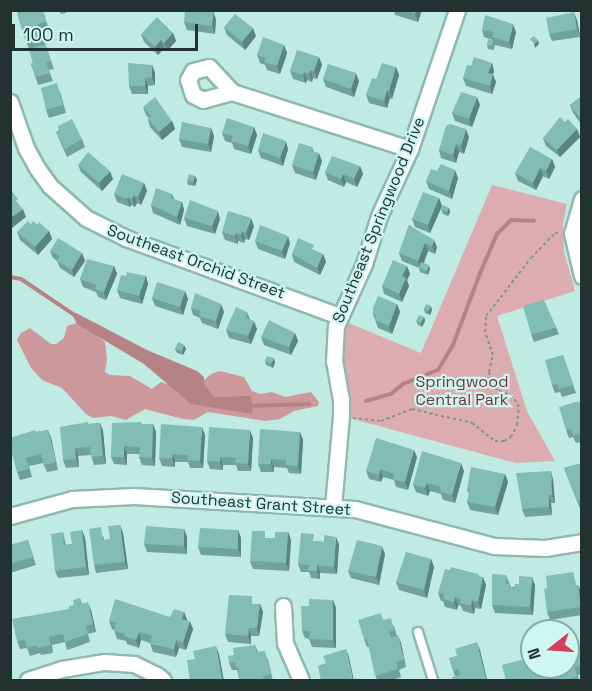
<!DOCTYPE html>
<style>
body{margin:0}
#map{position:relative;width:592px;height:691px;overflow:hidden;background:#c0ebe2;font-family:"Space Grotesk",sans-serif}
div>[style]{position:absolute}
[style*='--x']{left:calc(var(--x)*1px);top:calc(var(--y)*1px);width:calc(var(--w)*1px);rotate:calc(var(--a)*1deg)}
.green>*{inset:0;background:#ddacb0}
.forest>*{inset:0;background:#cd989c}
.water>*{inset:0;background:#b58286}
.stream>*{height:4px;margin:-2px;padding:0 2px;transform-origin:2px;border-radius:2px;background:#b58286}
.path>*{height:2px;margin-top:-1px;transform-origin:0;background:repeating-linear-gradient(90deg,#799891 0 3px,transparent 0 6px)}
.roads{filter:drop-shadow(2px 0 #8fb8b0) drop-shadow(-2px 0 #8fb8b0) drop-shadow(0 2px #8fb8b0) drop-shadow(0 -2px #8fb8b0)}
.lane>*{height:8px;margin:-4px;padding:0 4px;transform-origin:4px;border-radius:4px;background:#fff}
.street>*{height:15px;margin:-7.5px;padding:0 7.5px;transform-origin:7.5px;border-radius:7.5px;background:#fff}
.wall>*{inset:0;background:#6fa399}
.shaded-wall>*{inset:0;background:#5a847d}
.building>*{inset:0;background:#81bdb2}
span{translate:-50% -50%;white-space:nowrap;text-align:center;line-height:1.15;-webkit-text-stroke:4.5px #cdf8f0;paint-order:stroke}
.street-label{font-size:16px;color:#22332f}
.park-label{font-size:16px;color:#75323c}
.frame{position:absolute;inset:0;border:12px solid #22332f;pointer-events:none}
.north{position:absolute;left:520px;top:619px;width:60px;height:60px;box-sizing:border-box;background:#cdf8f0;border:2px solid #89a9a3;border-radius:50%;rotate:253deg;font-size:16px;font-weight:700;line-height:24px;text-align:center;color:#22332f}
.north::after{content:'';display:block;margin:auto;width:21px;height:27px;background:#d0405d;clip-path:polygon(50% 0,100% 100%,50% 72%,0 100%)}
.scale{position:absolute;left:12px;top:24px;width:186px;height:27px;box-sizing:border-box;border:3px solid #22332f;border-top:0;padding-left:8px;font-size:18px;line-height:21px;white-space:nowrap;color:#22332f;-webkit-text-stroke:4px #cdf8f0;paint-order:stroke}
</style>
<div id="map">
<div class="green">
<div style="clip-path:polygon(492px 185px,567px 204px,563px 223px,564px 251px,575px 291px,497px 316px,527px 411px,555px 461px,516px 463px,349px 418px,349px 395px,341px 357px,346px 322px,421px 353px)"></div>
</div>
<div class="forest">
<div style="clip-path:polygon(81px 322px,105px 342px,107px 360px,105px 372px,110px 375px,130px 376px,152px 389px,161px 382px,174px 387px,202px 382px,211px 374px,220px 371px,244px 377px,252px 391px,260px 394px,272px 392px,285px 397px,311px 392px,319px 402px,318px 406px,294px 411px,280px 419px,265px 421px,208px 412px,194px 420px,183px 419px,145px 409px,126px 420px,111px 416px,93px 418px,86px 414px,62px 388px,42px 380px,31px 368px,17px 340px,21px 333px,30px 328px,51px 344px,56px 344px,64px 338px,67px 326px)"></div>
</div>
<div class="water">
<div style="clip-path:polygon(76px 313px,147px 350px,197px 371px,204px 377px,204px 384px,214px 397px,250px 396px,253px 406px,252px 414px,191px 404px,144px 364px,77px 324px,73px 316px)"></div>
</div>
<div class="stream">
<div style="--x:10;--y:277;--w:11;--a:10"></div>
<div style="--x:21;--y:279;--w:66;--a:33.9"></div>
<div style="--x:366;--y:401;--w:26;--a:-16"></div>
<div style="--x:391;--y:394;--w:16;--a:-40"></div>
<div style="--x:403;--y:384;--w:38;--a:-22"></div>
<div style="--x:438;--y:370;--w:29;--a:-59"></div>
<div style="--x:453;--y:345;--w:77;--a:-69.4"></div>
<div style="--x:480;--y:273;--w:43;--a:-66.4"></div>
<div style="--x:497;--y:234;--w:20;--a:-45"></div>
<div style="--x:511;--y:220;--w:23;--a:2"></div>
<div style="--x:250;--y:406;--w:59;--a:-1.9"></div>
</div>
<div class="path">
<div style="--x:353;--y:418;--w:28;--a:6"></div>
<div style="--x:381;--y:421;--w:33;--a:-21"></div>
<div style="--x:412;--y:409;--w:62;--a:13.1"></div>
<div style="--x:472;--y:423;--w:29;--a:38"></div>
<div style="--x:495;--y:441;--w:9;--a:0"></div>
<div style="--x:504;--y:441;--w:8;--a:-30"></div>
<div style="--x:511;--y:437;--w:13;--a:-63"></div>
<div style="--x:517;--y:425;--w:18;--a:-84"></div>
<div style="--x:519;--y:407;--w:13;--a:-119"></div>
<div style="--x:513;--y:396;--w:17;--a:-159"></div>
<div style="--x:497;--y:390;--w:11;--a:-128"></div>
<div style="--x:490;--y:381;--w:9;--a:-96"></div>
<div style="--x:489;--y:372;--w:17;--a:-77"></div>
<div style="--x:493;--y:355;--w:24;--a:-109"></div>
<div style="--x:485;--y:332;--w:16;--a:-86"></div>
<div style="--x:486;--y:316;--w:73;--a:-52.2"></div>
<div style="--x:531;--y:258;--w:35;--a:-46"></div>
<div style="--x:555;--y:233;--w:4;--a:0"></div>
</div>
<div class="roads">
<div class="lane">
<div style="--x:418;--y:632;--w:50;--a:72.6"></div>
</div>
<div class="street">
<div style="--x:232;--y:92;--w:30;--a:165"></div>
<div style="--x:203;--y:100;--w:11;--a:-153"></div>
<div style="--x:193;--y:95;--w:16;--a:-108"></div>
<div style="--x:188;--y:80;--w:10;--a:-61"></div>
<div style="--x:193;--y:71;--w:16;--a:-14"></div>
<div style="--x:209;--y:67;--w:34;--a:47"></div>
<div style="--x:232;--y:92;--w:187;--a:17.8"></div>
<div style="--x:10;--y:102;--w:49;--a:70.8"></div>
<div style="--x:26;--y:148;--w:23;--a:61"></div>
<div style="--x:37;--y:168;--w:22;--a:54"></div>
<div style="--x:50;--y:186;--w:48;--a:41.6"></div>
<div style="--x:86;--y:218;--w:45;--a:26.6"></div>
<div style="--x:126;--y:238;--w:227;--a:20.1"></div>
<div style="--x:582;--y:199;--w:35;--a:106"></div>
<div style="--x:572;--y:233;--w:44;--a:76.9"></div>
<div style="--x:333;--y:507;--w:91;--a:-85"></div>
<div style="--x:341;--y:416;--w:16;--a:-90"></div>
<div style="--x:341;--y:400;--w:39;--a:-100"></div>
<div style="--x:334;--y:362;--w:36;--a:-87"></div>
<div style="--x:336;--y:326;--w:68;--a:-65.7"></div>
<div style="--x:364;--y:264;--w:50;--a:-72.6"></div>
<div style="--x:379;--y:216;--w:74;--a:-65.2"></div>
<div style="--x:410;--y:149;--w:147;--a:-71.3"></div>
<div style="--x:10;--y:516;--w:64;--a:-15.3"></div>
<div style="--x:72;--y:499;--w:62;--a:-2.8"></div>
<div style="--x:134;--y:496;--w:221;--a:3.4"></div>
<div style="--x:355;--y:509;--w:144;--a:14.9"></div>
<div style="--x:494;--y:546;--w:51;--a:2.2"></div>
<div style="--x:545;--y:548;--w:37;--a:-9"></div>
<div style="--x:283;--y:606;--w:37;--a:87"></div>
<div style="--x:285;--y:643;--w:40;--a:66.6"></div>
<div style="--x:28;--y:680;--w:36;--a:-18"></div>
<div style="--x:62;--y:669;--w:43;--a:-9.5"></div>
<div style="--x:104;--y:662;--w:30;--a:4"></div>
<div style="--x:134;--y:664;--w:25;--a:26"></div>
<div style="--x:157;--y:675;--w:8;--a:40"></div>
</div>
</div>
<div class="wall">
<div style="clip-path:polygon(17px 10px,43px 10px,49px 30px,41px 32px,54px 69px,49px 70px,53px 81px,38px 85px,31px 64px,33px 63px)"></div>
<div style="clip-path:polygon(59px 10px,66px 10px,66px 13px,61px 14px)"></div>
<div style="clip-path:polygon(394px 10px,422px 10px,418px 22px,395px 15px)"></div>
<div style="clip-path:polygon(216px 19px,215px 34px,187px 30px,184px 22px)"></div>
<div style="clip-path:polygon(577px 20px,580px 37px,552px 41px,549px 34px)"></div>
<div style="clip-path:polygon(224px 27px,256px 36px,245px 50px,227px 35px)"></div>
<div style="clip-path:polygon(482px 30px,516px 32px,512px 49px,495px 45px,494px 50px,488px 49px,487px 45px,493px 40px,484px 37px)"></div>
<div style="clip-path:polygon(173px 33px,176px 41px,167px 51px,164px 48px,158px 55px,144px 42px,141px 34px)"></div>
<div style="clip-path:polygon(284px 45px,287px 53px,280px 74px,267px 70px,265px 65px,260px 63px,257px 55px)"></div>
<div style="clip-path:polygon(319px 57px,322px 65px,317px 79px,313px 78px,312px 82px,307px 80px,306px 83px,293px 79px,290px 71px)"></div>
<div style="clip-path:polygon(492px 63px,494px 71px,493px 75px,496px 82px,492px 94px,466px 86px,463px 78px,471px 66px)"></div>
<div style="clip-path:polygon(152px 65px,155px 73px,155px 85px,148px 86px,148px 94px,132px 94px,129px 86px)"></div>
<div style="clip-path:polygon(396px 67px,399px 75px,392px 99px,390px 98px,387px 108px,369px 103px,366px 95px,376px 79px)"></div>
<div style="clip-path:polygon(323px 79px,359px 81px,354px 97px,326px 87px)"></div>
<div style="clip-path:polygon(60px 91px,66px 113px,49px 118px,46px 110px)"></div>
<div style="clip-path:polygon(582px 96px,582px 125px,573px 113px,570px 105px)"></div>
<div style="clip-path:polygon(480px 105px,472px 127px,455px 121px,452px 113px)"></div>
<div style="clip-path:polygon(143px 107px,172px 121px,175px 129px,162px 140px,150px 127px,148px 119px,149px 118px,146px 115px)"></div>
<div style="clip-path:polygon(565px 122px,577px 129px,580px 137px,560px 157px,546px 146px,543px 138px)"></div>
<div style="clip-path:polygon(58px 126px,82px 139px,85px 147px,67px 157px,56px 132px,59px 130px)"></div>
<div style="clip-path:polygon(254px 127px,257px 135px,251px 154px,234px 149px,232px 143px,225px 141px,222px 133px)"></div>
<div style="clip-path:polygon(211px 128px,214px 136px,211px 152px,182px 147px,179px 139px)"></div>
<div style="clip-path:polygon(469px 137px,464px 154px,459px 152px,456px 163px,441px 158px,439px 150px)"></div>
<div style="clip-path:polygon(312px 147px,314px 152px,322px 161px,316px 180px,295px 173px,292px 165px)"></div>
<div style="clip-path:polygon(288px 149px,283px 166px,261px 158px,258px 150px)"></div>
<div style="clip-path:polygon(552px 159px,555px 167px,549px 179px,543px 176px,536px 190px,518px 181px,515px 173px)"></div>
<div style="clip-path:polygon(78px 165px,113px 179px,102px 191px,81px 172px)"></div>
<div style="clip-path:polygon(360px 166px,363px 174px,357px 187px,346px 182px,344px 187px,328px 180px,325px 172px)"></div>
<div style="clip-path:polygon(195px 176px,197px 180px,195px 186px,188px 185px,187px 181px)"></div>
<div style="clip-path:polygon(458px 178px,452px 199px,429px 189px,426px 181px)"></div>
<div style="clip-path:polygon(144px 183px,147px 191px,141px 205px,137px 203px,135px 207px,131px 205px,130px 207px,117px 202px,114px 194px)"></div>
<div style="clip-path:polygon(172px 194px,175px 200px,182px 202px,184px 210px,180px 225px,153px 213px,151px 205px)"></div>
<div style="clip-path:polygon(439px 198px,442px 206px,430px 233px,415px 227px,412px 219px)"></div>
<div style="clip-path:polygon(449px 208px,450px 212px,448px 216px,443px 214px,441px 210px)"></div>
<div style="clip-path:polygon(184px 218px,220px 219px,215px 234px,187px 226px)"></div>
<div style="clip-path:polygon(31px 224px,37px 225px,49px 231px,52px 239px,38px 255px,20px 240px,17px 232px)"></div>
<div style="clip-path:polygon(409px 225px,437px 247px,435px 254px,428px 251px,424px 263px,430px 269px,428px 275px,420px 272px,419px 268px,402px 261px,399px 253px)"></div>
<div style="clip-path:polygon(254px 226px,249px 240px,245px 239px,244px 243px,238px 241px,238px 244px,225px 240px,222px 232px)"></div>
<div style="clip-path:polygon(255px 241px,290px 243px,285px 259px,258px 249px)"></div>
<div style="clip-path:polygon(50px 251px,82px 253px,85px 261px,74px 277px,60px 268px,57px 261px,53px 258px)"></div>
<div style="clip-path:polygon(316px 251px,323px 254px,326px 262px,320px 275px,294px 262px,292px 254px)"></div>
<div style="clip-path:polygon(114px 266px,117px 274px,106px 300px,98px 297px,96px 292px,83px 287px,80px 279px)"></div>
<div style="clip-path:polygon(407px 266px,410px 274px,407px 280px,409px 286px,402px 302px,384px 294px,382px 286px)"></div>
<div style="clip-path:polygon(146px 276px,148px 284px,142px 304px,120px 298px,117px 290px)"></div>
<div style="clip-path:polygon(185px 291px,188px 299px,183px 315px,155px 306px,152px 298px)"></div>
<div style="clip-path:polygon(397px 304px,400px 312px,392px 334px,378px 328px,373px 314px)"></div>
<div style="clip-path:polygon(191px 308px,224px 312px,218px 329px,202px 323px,200px 318px,193px 315px)"></div>
<div style="clip-path:polygon(424px 309px,432px 310px,430px 315px,425px 313px)"></div>
<div style="clip-path:polygon(247px 312px,250px 319px,257px 329px,251px 344px,229px 338px,226px 330px)"></div>
<div style="clip-path:polygon(424px 317px,425px 321px,422px 327px,418px 325px,416px 321px)"></div>
<div style="clip-path:polygon(556px 327px,559px 334px,534px 342px,531px 334px)"></div>
<div style="clip-path:polygon(295px 333px,298px 341px,291px 355px,264px 345px,261px 337px)"></div>
<div style="clip-path:polygon(184px 345px,186px 349px,183px 355px,177px 353px,175px 349px)"></div>
<div style="clip-path:polygon(563px 355px,576px 393px,562px 397px,560px 392px,555px 393px,552px 385px)"></div>
<div style="clip-path:polygon(265px 361px,275px 362px,273px 368px,266px 365px)"></div>
<div style="clip-path:polygon(582px 409px,582px 442px,576px 443px,573px 437px,569px 438px,566px 430px)"></div>
<div style="clip-path:polygon(141px 422px,142px 424px,153px 424px,156px 432px,155px 466px,142px 465px,139px 457px,140px 454px,127px 454px,127px 465px,114px 464px,111px 457px)"></div>
<div style="clip-path:polygon(100px 423px,103px 431px,106px 464px,94px 465px,91px 455px,78px 456px,79px 467px,66px 468px,63px 460px,89px 424px)"></div>
<div style="clip-path:polygon(48px 430px,58px 470px,47px 472px,43px 463px,29px 466px,32px 477px,20px 480px,17px 472px,36px 432px)"></div>
<div style="clip-path:polygon(300px 432px,303px 440px,301px 474px,289px 473px,287px 468px,274px 467px,274px 472px,261px 472px,258px 464px)"></div>
<div style="clip-path:polygon(205px 435px,203px 468px,190px 468px,188px 462px,175px 462px,175px 467px,162px 466px,159px 458px)"></div>
<div style="clip-path:polygon(253px 438px,251px 471px,238px 471px,236px 465px,223px 465px,223px 470px,210px 469px,207px 461px)"></div>
<div style="clip-path:polygon(417px 457px,408px 490px,396px 487px,394px 480px,383px 477px,381px 482px,369px 479px,366px 471px)"></div>
<div style="clip-path:polygon(582px 463px,582px 509px,580px 509px,564px 468px)"></div>
<div style="clip-path:polygon(464px 471px,455px 503px,443px 500px,441px 494px,430px 491px,428px 496px,416px 492px,413px 484px)"></div>
<div style="clip-path:polygon(505px 474px,508px 482px,498px 515px,470px 510px,467px 502px,469px 494px,467px 489px)"></div>
<div style="clip-path:polygon(553px 479px,555px 503px,551px 503px,552px 515px,525px 517px,522px 509px)"></div>
<div style="clip-path:polygon(184px 529px,187px 537px,187px 554px,147px 552px,144px 544px)"></div>
<div style="clip-path:polygon(82px 530px,85px 538px,89px 575px,58px 578px,55px 571px,63px 532px,66px 545px,72px 544px)"></div>
<div style="clip-path:polygon(238px 530px,241px 538px,241px 557px,201px 555px,198px 547px)"></div>
<div style="clip-path:polygon(288px 532px,291px 540px,289px 571px,253px 569px,250px 561px,275px 538px)"></div>
<div style="clip-path:polygon(123px 533px,128px 569px,96px 573px,94px 565px,104px 535px,104px 540px,110px 539px)"></div>
<div style="clip-path:polygon(28px 540px,36px 565px,10px 573px,10px 545px)"></div>
<div style="clip-path:polygon(316px 541px,339px 544px,337px 574px,320px 573px,320px 579px,311px 578px,309px 572px,301px 572px,298px 564px)"></div>
<div style="clip-path:polygon(385px 554px,379px 585px,351px 578px,348px 571px)"></div>
<div style="clip-path:polygon(431px 559px,434px 567px,427px 598px,399px 590px,396px 582px)"></div>
<div style="clip-path:polygon(573px 572px,576px 585px,578px 585px,581px 592px,582px 615px,550px 620px,547px 612px,547px 588px)"></div>
<div style="clip-path:polygon(478px 574px,479px 577px,483px 577px,486px 585px,481px 609px,475px 608px,474px 614px,463px 611px,461px 606px,458px 605px,457px 610px,445px 607px,443px 601px,441px 601px,438px 593px)"></div>
<div style="clip-path:polygon(506px 575px,511px 587px,535px 585px,533px 615px,495px 613px,492px 605px)"></div>
<div style="clip-path:polygon(80px 598px,82px 604px,91px 610px,96px 632px,88px 634px,90px 642px,67px 650px,65px 642px,52px 645px,53px 653px,41px 655px,40px 653px,30px 656px,27px 648px,20px 649px,17px 641px,69px 609px,74px 605px)"></div>
<div style="clip-path:polygon(333px 600px,336px 608px,336px 648px,312px 647px,309px 639px,305px 638px,302px 631px,309px 606px)"></div>
<div style="clip-path:polygon(255px 604px,260px 604px,263px 612px,259px 636px,251px 636px,251px 644px,228px 642px,225px 634px)"></div>
<div style="clip-path:polygon(184px 612px,187px 620px,193px 629px,186px 650px,179px 648px,176px 657px,153px 652px,150px 643px,141px 640px,139px 648px,127px 644px,126px 641px,117px 639px,114px 630px,112px 629px,109px 621px,170px 617px)"></div>
<div style="clip-path:polygon(383px 620px,394px 626px,397px 636px,401px 643px,406px 667px,399px 670px,401px 677px,389px 681px,377px 681px,369px 647px,367px 647px,364px 639px)"></div>
<div style="clip-path:polygon(576px 643px,582px 659px,582px 674px,578px 675px,579px 681px,506px 681px)"></div>
<div style="clip-path:polygon(255px 645px,258px 652px,268px 659px,273px 681px,240px 681px,237px 670px,232px 670px,229px 663px,234px 655px)"></div>
<div style="clip-path:polygon(480px 650px,487px 679px,489px 681px,455px 676px,449px 658px)"></div>
</div>
<div class="shaded-wall">
<div style="clip-path:polygon(416px 10px,422px 10px,418px 22px,415px 14px)"></div>
<div style="clip-path:polygon(213px 11px,216px 19px,215px 34px,212px 26px)"></div>
<div style="clip-path:polygon(574px 12px,577px 20px,580px 37px,577px 29px)"></div>
<div style="clip-path:polygon(513px 24px,516px 32px,512px 49px,509px 42px)"></div>
<div style="clip-path:polygon(253px 28px,256px 36px,245px 50px,242px 42px)"></div>
<div style="clip-path:polygon(173px 33px,176px 41px,167px 51px,164px 43px)"></div>
<div style="clip-path:polygon(161px 40px,164px 48px,158px 55px,155px 47px)"></div>
<div style="clip-path:polygon(538px 40px,539px 44px,535px 48px,534px 44px)"></div>
<div style="clip-path:polygon(284px 45px,287px 53px,280px 74px,277px 66px)"></div>
<div style="clip-path:polygon(319px 57px,322px 65px,317px 79px,314px 71px)"></div>
<div style="clip-path:polygon(492px 63px,494px 71px,493px 75px,496px 82px,492px 94px,490px 86px,488px 73px)"></div>
<div style="clip-path:polygon(152px 65px,155px 73px,155px 85px,152px 77px)"></div>
<div style="clip-path:polygon(396px 67px,399px 75px,392px 99px,389px 91px)"></div>
<div style="clip-path:polygon(310px 70px,313px 78px,312px 82px,309px 74px)"></div>
<div style="clip-path:polygon(304px 72px,307px 80px,306px 83px,303px 75px)"></div>
<div style="clip-path:polygon(356px 73px,359px 81px,354px 97px,351px 89px)"></div>
<div style="clip-path:polygon(145px 78px,148px 86px,148px 94px,145px 86px)"></div>
<div style="clip-path:polygon(387px 90px,390px 98px,387px 108px,384px 101px)"></div>
<div style="clip-path:polygon(477px 97px,480px 105px,472px 127px,469px 119px)"></div>
<div style="clip-path:polygon(172px 121px,175px 129px,162px 140px,159px 132px)"></div>
<div style="clip-path:polygon(254px 127px,257px 135px,251px 154px,248px 146px)"></div>
<div style="clip-path:polygon(211px 128px,214px 136px,211px 152px,208px 144px)"></div>
<div style="clip-path:polygon(466px 129px,469px 137px,464px 154px,461px 146px)"></div>
<div style="clip-path:polygon(577px 129px,580px 137px,560px 157px,557px 150px)"></div>
<div style="clip-path:polygon(286px 141px,288px 149px,283px 166px,280px 158px)"></div>
<div style="clip-path:polygon(456px 144px,459px 152px,456px 163px,453px 155px)"></div>
<div style="clip-path:polygon(319px 153px,322px 161px,316px 180px,313px 172px)"></div>
<div style="clip-path:polygon(552px 159px,555px 167px,549px 179px,546px 171px)"></div>
<div style="clip-path:polygon(360px 166px,363px 174px,357px 187px,354px 179px)"></div>
<div style="clip-path:polygon(540px 168px,543px 176px,536px 190px,533px 183px)"></div>
<div style="clip-path:polygon(455px 170px,458px 178px,452px 199px,449px 191px)"></div>
<div style="clip-path:polygon(110px 171px,113px 179px,102px 191px,99px 183px)"></div>
<div style="clip-path:polygon(343px 174px,346px 182px,344px 187px,341px 179px)"></div>
<div style="clip-path:polygon(195px 176px,197px 180px,195px 186px,193px 182px)"></div>
<div style="clip-path:polygon(144px 183px,147px 191px,141px 205px,138px 197px)"></div>
<div style="clip-path:polygon(134px 195px,137px 203px,135px 207px,132px 199px)"></div>
<div style="clip-path:polygon(128px 197px,131px 205px,130px 207px,127px 199px)"></div>
<div style="clip-path:polygon(439px 198px,442px 206px,430px 233px,428px 225px)"></div>
<div style="clip-path:polygon(182px 202px,184px 210px,180px 225px,177px 217px)"></div>
<div style="clip-path:polygon(449px 208px,450px 212px,448px 216px,447px 212px)"></div>
<div style="clip-path:polygon(23px 209px,26px 217px,12px 228px,10px 224px,10px 218px)"></div>
<div style="clip-path:polygon(218px 211px,220px 219px,215px 234px,212px 226px)"></div>
<div style="clip-path:polygon(251px 218px,254px 226px,249px 240px,246px 233px)"></div>
<div style="clip-path:polygon(49px 231px,52px 239px,38px 255px,35px 247px)"></div>
<div style="clip-path:polygon(242px 231px,245px 239px,244px 243px,241px 235px)"></div>
<div style="clip-path:polygon(236px 233px,238px 241px,238px 244px,235px 236px)"></div>
<div style="clip-path:polygon(288px 236px,290px 243px,285px 259px,282px 251px)"></div>
<div style="clip-path:polygon(434px 240px,437px 247px,435px 254px,432px 246px)"></div>
<div style="clip-path:polygon(425px 243px,428px 251px,421px 269px,418px 261px)"></div>
<div style="clip-path:polygon(82px 253px,85px 261px,74px 277px,72px 270px)"></div>
<div style="clip-path:polygon(323px 254px,326px 262px,320px 275px,317px 268px)"></div>
<div style="clip-path:polygon(429px 265px,430px 269px,428px 275px,427px 271px)"></div>
<div style="clip-path:polygon(114px 266px,117px 274px,106px 300px,104px 292px)"></div>
<div style="clip-path:polygon(407px 266px,410px 274px,407px 280px,409px 286px,402px 302px,399px 294px,402px 276px)"></div>
<div style="clip-path:polygon(146px 276px,148px 284px,142px 304px,139px 296px)"></div>
<div style="clip-path:polygon(185px 291px,188px 299px,183px 315px,180px 307px)"></div>
<div style="clip-path:polygon(221px 304px,224px 312px,218px 329px,216px 321px)"></div>
<div style="clip-path:polygon(397px 304px,400px 312px,392px 334px,389px 326px)"></div>
<div style="clip-path:polygon(431px 306px,432px 310px,430px 315px,428px 311px)"></div>
<div style="clip-path:polygon(424px 317px,425px 321px,422px 327px,421px 323px)"></div>
<div style="clip-path:polygon(254px 321px,257px 329px,251px 344px,248px 336px)"></div>
<div style="clip-path:polygon(295px 333px,298px 341px,291px 355px,289px 347px)"></div>
<div style="clip-path:polygon(184px 345px,186px 349px,183px 355px,182px 351px)"></div>
<div style="clip-path:polygon(274px 358px,275px 362px,273px 368px,271px 364px)"></div>
<div style="clip-path:polygon(100px 423px,103px 431px,106px 464px,103px 456px)"></div>
<div style="clip-path:polygon(153px 424px,156px 432px,155px 466px,152px 458px)"></div>
<div style="clip-path:polygon(202px 427px,205px 435px,203px 468px,200px 461px)"></div>
<div style="clip-path:polygon(48px 430px,51px 437px,58px 470px)"></div>
<div style="clip-path:polygon(250px 430px,253px 438px,251px 471px,248px 464px)"></div>
<div style="clip-path:polygon(300px 432px,303px 440px,301px 474px,298px 466px)"></div>
<div style="clip-path:polygon(124px 446px,127px 454px,127px 465px,124px 457px)"></div>
<div style="clip-path:polygon(75px 448px,78px 456px,79px 467px,76px 459px)"></div>
<div style="clip-path:polygon(414px 450px,417px 457px,408px 490px,405px 482px)"></div>
<div style="clip-path:polygon(173px 454px,175px 462px,175px 467px,172px 459px)"></div>
<div style="clip-path:polygon(220px 457px,223px 465px,223px 470px,220px 462px)"></div>
<div style="clip-path:polygon(271px 459px,274px 467px,274px 472px,271px 464px)"></div>
<div style="clip-path:polygon(461px 463px,464px 471px,455px 503px,452px 495px)"></div>
<div style="clip-path:polygon(380px 469px,383px 477px,381px 482px,379px 475px)"></div>
<div style="clip-path:polygon(551px 471px,553px 479px,555px 503px,552px 495px)"></div>
<div style="clip-path:polygon(505px 474px,508px 482px,498px 515px,495px 507px)"></div>
<div style="clip-path:polygon(427px 483px,430px 491px,428px 496px,425px 488px)"></div>
<div style="clip-path:polygon(549px 495px,551px 503px,552px 515px,549px 507px)"></div>
<div style="clip-path:polygon(120px 525px,123px 533px,128px 569px,125px 562px)"></div>
<div style="clip-path:polygon(184px 529px,187px 537px,187px 554px,184px 546px)"></div>
<div style="clip-path:polygon(82px 530px,85px 538px,89px 575px,86px 567px)"></div>
<div style="clip-path:polygon(238px 530px,241px 538px,241px 557px,238px 549px)"></div>
<div style="clip-path:polygon(288px 532px,291px 540px,289px 571px,286px 563px)"></div>
<div style="clip-path:polygon(336px 537px,339px 544px,337px 574px,334px 567px)"></div>
<div style="clip-path:polygon(382px 546px,385px 554px,379px 585px,376px 577px)"></div>
<div style="clip-path:polygon(431px 559px,434px 567px,427px 598px,424px 590px)"></div>
<div style="clip-path:polygon(317px 565px,320px 573px,320px 579px,317px 571px)"></div>
<div style="clip-path:polygon(483px 577px,486px 585px,481px 609px,478px 602px)"></div>
<div style="clip-path:polygon(532px 577px,535px 585px,533px 615px,530px 607px)"></div>
<div style="clip-path:polygon(578px 585px,582px 595px,581px 607px)"></div>
<div style="clip-path:polygon(455px 597px,458px 605px,457px 610px,454px 602px)"></div>
<div style="clip-path:polygon(333px 600px,336px 608px,336px 648px,333px 640px)"></div>
<div style="clip-path:polygon(472px 600px,475px 608px,474px 614px,471px 606px)"></div>
<div style="clip-path:polygon(88px 602px,91px 610px,96px 632px,93px 624px)"></div>
<div style="clip-path:polygon(260px 604px,263px 612px,259px 636px,257px 628px)"></div>
<div style="clip-path:polygon(184px 612px,187px 620px,185px 627px,182px 619px)"></div>
<div style="clip-path:polygon(190px 621px,193px 629px,186px 650px,183px 643px)"></div>
<div style="clip-path:polygon(249px 628px,251px 636px,251px 644px,248px 636px)"></div>
<div style="clip-path:polygon(139px 632px,141px 640px,139px 648px,136px 640px)"></div>
<div style="clip-path:polygon(398px 635px,401px 643px,406px 667px)"></div>
<div style="clip-path:polygon(176px 640px,179px 648px,176px 657px,174px 649px)"></div>
<div style="clip-path:polygon(477px 642px,480px 650px,487px 681px,486px 681px)"></div>
<div style="clip-path:polygon(216px 646px,219px 654px,224px 681px,222px 681px)"></div>
<div style="clip-path:polygon(346px 649px,349px 657px,354px 681px,353px 681px)"></div>
</div>
<div class="building">
<div style="clip-path:polygon(28px 10px,43px 10px,46px 22px,38px 24px,42px 37px,26px 42px,17px 14px)"></div>
<div style="clip-path:polygon(185px 10px,213px 11px,212px 26px,184px 22px)"></div>
<div style="clip-path:polygon(403px 10px,416px 10px,415px 14px)"></div>
<div style="clip-path:polygon(574px 12px,577px 29px,549px 34px,546px 18px)"></div>
<div style="clip-path:polygon(235px 14px,253px 28px,242px 42px,224px 27px)"></div>
<div style="clip-path:polygon(485px 15px,513px 24px,509px 42px,492px 37px,493px 32px,482px 30px)"></div>
<div style="clip-path:polygon(157px 17px,173px 33px,164px 43px,161px 40px,155px 47px,141px 34px)"></div>
<div style="clip-path:polygon(534px 36px,538px 40px,534px 44px,530px 39px)"></div>
<div style="clip-path:polygon(263px 37px,284px 45px,277px 66px,264px 62px,266px 58px,257px 55px)"></div>
<div style="clip-path:polygon(488px 39px,493px 41px,492px 46px,487px 45px)"></div>
<div style="clip-path:polygon(46px 44px,51px 61px,46px 62px,50px 73px,35px 77px,31px 64px,33px 63px,29px 49px)"></div>
<div style="clip-path:polygon(297px 50px,319px 57px,314px 71px,310px 70px,309px 74px,304px 72px,303px 75px,290px 71px)"></div>
<div style="clip-path:polygon(474px 57px,492px 63px,488px 73px,493px 74px,490px 86px,463px 78px,467px 65px,471px 66px)"></div>
<div style="clip-path:polygon(128px 63px,152px 65px,152px 77px,145px 78px,145px 86px,129px 86px)"></div>
<div style="clip-path:polygon(382px 63px,396px 67px,389px 91px,387px 90px,384px 101px,366px 95px,372px 78px,376px 79px)"></div>
<div style="clip-path:polygon(328px 64px,356px 73px,351px 89px,323px 79px)"></div>
<div style="clip-path:polygon(57px 83px,63px 105px,46px 110px,41px 88px)"></div>
<div style="clip-path:polygon(461px 92px,477px 97px,469px 119px,452px 113px)"></div>
<div style="clip-path:polygon(582px 96px,582px 121px,570px 105px)"></div>
<div style="clip-path:polygon(155px 97px,172px 121px,159px 132px,148px 119px,151px 116px,143px 107px)"></div>
<div style="clip-path:polygon(560px 117px,565px 122px,568px 119px,577px 129px,557px 150px,543px 138px)"></div>
<div style="clip-path:polygon(227px 118px,254px 127px,248px 146px,231px 141px,233px 136px,222px 133px)"></div>
<div style="clip-path:polygon(72px 119px,82px 139px,65px 149px,56px 132px,60px 130px,58px 126px)"></div>
<div style="clip-path:polygon(182px 122px,211px 128px,208px 144px,179px 139px)"></div>
<div style="clip-path:polygon(450px 124px,466px 129px,461px 146px,456px 144px,453px 155px,439px 150px,446px 126px)"></div>
<div style="clip-path:polygon(263px 133px,286px 141px,280px 158px,258px 150px)"></div>
<div style="clip-path:polygon(299px 143px,312px 147px,311px 151px,319px 153px,313px 172px,292px 165px)"></div>
<div style="clip-path:polygon(530px 147px,552px 159px,546px 171px,540px 168px,533px 183px,515px 173px)"></div>
<div style="clip-path:polygon(88px 152px,110px 171px,99px 183px,78px 165px)"></div>
<div style="clip-path:polygon(332px 156px,360px 166px,354px 179px,343px 174px,341px 179px,325px 172px)"></div>
<div style="clip-path:polygon(441px 164px,455px 170px,449px 191px,426px 181px,431px 169px,437px 171px)"></div>
<div style="clip-path:polygon(122px 174px,144px 183px,138px 197px,134px 195px,132px 199px,128px 197px,127px 199px,114px 194px)"></div>
<div style="clip-path:polygon(189px 174px,195px 176px,193px 182px,187px 181px)"></div>
<div style="clip-path:polygon(156px 188px,172px 194px,171px 198px,182px 202px,177px 217px,151px 205px)"></div>
<div style="clip-path:polygon(10px 189px,18px 199px,16px 201px,23px 209px,10px 218px)"></div>
<div style="clip-path:polygon(423px 192px,439px 198px,428px 225px,412px 219px)"></div>
<div style="clip-path:polygon(190px 200px,218px 211px,212px 226px,184px 218px)"></div>
<div style="clip-path:polygon(443px 205px,449px 208px,447px 212px,441px 210px)"></div>
<div style="clip-path:polygon(228px 211px,251px 218px,246px 233px,242px 231px,241px 235px,236px 233px,235px 236px,222px 232px)"></div>
<div style="clip-path:polygon(28px 221px,31px 224px,34px 221px,37px 225px,39px 222px,49px 231px,35px 247px,17px 232px)"></div>
<div style="clip-path:polygon(260px 225px,288px 236px,282px 251px,255px 241px)"></div>
<div style="clip-path:polygon(409px 225px,434px 240px,432px 246px,425px 243px,418px 261px,399px 253px)"></div>
<div style="clip-path:polygon(58px 238px,82px 253px,72px 270px,57px 261px,60px 256px,50px 251px)"></div>
<div style="clip-path:polygon(298px 238px,314px 245px,312px 249px,323px 254px,317px 268px,292px 254px)"></div>
<div style="clip-path:polygon(87px 259px,114px 266px,104px 292px,95px 289px,97px 285px,80px 279px)"></div>
<div style="clip-path:polygon(393px 260px,407px 266px,402px 276px,406px 278px,399px 294px,382px 286px)"></div>
<div style="clip-path:polygon(421px 262px,429px 265px,427px 271px,419px 268px)"></div>
<div style="clip-path:polygon(127px 272px,146px 276px,139px 296px,117px 290px,121px 275px,126px 276px)"></div>
<div style="clip-path:polygon(157px 282px,185px 291px,180px 307px,152px 298px)"></div>
<div style="clip-path:polygon(195px 293px,221px 304px,216px 321px,199px 316px,201px 311px,191px 308px)"></div>
<div style="clip-path:polygon(378px 296px,397px 304px,389px 326px,375px 320px,376px 316px,373px 314px,373px 308px)"></div>
<div style="clip-path:polygon(544px 300px,556px 327px,531px 334px,523px 306px)"></div>
<div style="clip-path:polygon(426px 304px,431px 306px,428px 311px,424px 309px)"></div>
<div style="clip-path:polygon(236px 307px,247px 312px,246px 318px,254px 321px,248px 336px,226px 330px)"></div>
<div style="clip-path:polygon(419px 315px,424px 317px,421px 323px,416px 321px)"></div>
<div style="clip-path:polygon(269px 320px,295px 333px,289px 347px,261px 337px)"></div>
<div style="clip-path:polygon(178px 342px,184px 345px,182px 351px,175px 349px)"></div>
<div style="clip-path:polygon(563px 355px,573px 385px,559px 389px,557px 384px,552px 385px,545px 360px)"></div>
<div style="clip-path:polygon(267px 356px,274px 358px,271px 364px,265px 361px)"></div>
<div style="clip-path:polygon(579px 401px,582px 410px,582px 433px,573px 436px,571px 429px,566px 430px,559px 407px)"></div>
<div style="clip-path:polygon(88px 422px,88px 424px,100px 423px,103px 456px,91px 457px,90px 447px,75px 448px,76px 459px,63px 460px,60px 427px)"></div>
<div style="clip-path:polygon(141px 422px,141px 424px,153px 424px,152px 458px,139px 457px,140px 447px,124px 446px,124px 457px,111px 457px,112px 423px)"></div>
<div style="clip-path:polygon(161px 424px,202px 427px,200px 461px,187px 460px,188px 455px,173px 454px,172px 459px,159px 458px)"></div>
<div style="clip-path:polygon(209px 427px,250px 430px,248px 464px,235px 463px,236px 458px,220px 457px,220px 462px,207px 461px)"></div>
<div style="clip-path:polygon(260px 429px,300px 432px,298px 466px,286px 465px,286px 460px,271px 459px,271px 464px,258px 464px)"></div>
<div style="clip-path:polygon(35px 430px,36px 432px,48px 430px,56px 462px,44px 465px,41px 454px,26px 458px,29px 469px,17px 472px,10px 447px,10px 438px)"></div>
<div style="clip-path:polygon(376px 438px,414px 450px,405px 482px,393px 479px,394px 474px,380px 469px,379px 475px,366px 471px)"></div>
<div style="clip-path:polygon(422px 451px,461px 463px,452px 495px,440px 492px,441px 487px,427px 483px,425px 488px,413px 484px)"></div>
<div style="clip-path:polygon(582px 463px,582px 500px,577px 501px,564px 468px)"></div>
<div style="clip-path:polygon(471px 467px,505px 474px,495px 507px,467px 502px,470px 489px,467px 489px)"></div>
<div style="clip-path:polygon(551px 471px,552px 495px,549px 495px,549px 507px,522px 509px,516px 473px)"></div>
<div style="clip-path:polygon(120px 525px,125px 562px,94px 565px,89px 529px,101px 527px,103px 540px,110px 539px,108px 526px)"></div>
<div style="clip-path:polygon(146px 526px,184px 529px,184px 546px,144px 544px)"></div>
<div style="clip-path:polygon(200px 528px,238px 530px,238px 549px,198px 547px)"></div>
<div style="clip-path:polygon(82px 530px,86px 567px,55px 571px,51px 534px,63px 532px,64px 545px,72px 544px,70px 532px)"></div>
<div style="clip-path:polygon(252px 531px,265px 531px,265px 538px,275px 538px,275px 532px,288px 532px,286px 563px,250px 561px)"></div>
<div style="clip-path:polygon(301px 533px,314px 534px,313px 541px,324px 542px,324px 535px,336px 537px,334px 567px,317px 565px,317px 571px,308px 571px,309px 565px,298px 564px)"></div>
<div style="clip-path:polygon(28px 540px,33px 557px,10px 564px,10px 545px)"></div>
<div style="clip-path:polygon(357px 540px,382px 546px,376px 577px,348px 571px)"></div>
<div style="clip-path:polygon(406px 552px,431px 559px,424px 590px,396px 582px)"></div>
<div style="clip-path:polygon(451px 567px,478px 574px,478px 576px,483px 577px,478px 602px,472px 600px,471px 606px,460px 603px,461px 599px,455px 597px,454px 602px,443px 599px,444px 594px,438px 593px,445px 569px,450px 570px)"></div>
<div style="clip-path:polygon(573px 572px,575px 585px,578px 585px,581px 607px,547px 612px,544px 589px,547px 588px,546px 576px)"></div>
<div style="clip-path:polygon(492px 574px,506px 575px,506px 584px,509px 584px,509px 587px,515px 588px,515px 584px,519px 584px,519px 576px,532px 577px,530px 607px,492px 605px)"></div>
<div style="clip-path:polygon(229px 595px,252px 596px,252px 604px,260px 604px,257px 628px,249px 628px,248px 636px,225px 634px)"></div>
<div style="clip-path:polygon(80px 598px,81px 604px,88px 602px,93px 624px,86px 626px,88px 634px,65px 642px,63px 634px,49px 637px,51px 645px,38px 648px,38px 645px,27px 648px,25px 640px,17px 641px,12px 619px,69px 609px,69px 606px,74px 605px,73px 600px)"></div>
<div style="clip-path:polygon(115px 599px,170px 617px,174px 609px,184px 612px,182px 619px,190px 621px,183px 643px,176px 640px,174px 649px,150px 644px,152px 636px,139px 632px,136px 640px,124px 636px,125px 634px,114px 631px,116px 623px,109px 621px)"></div>
<div style="clip-path:polygon(309px 599px,333px 600px,333px 640px,309px 639px,310px 631px,302px 631px,301px 606px,309px 606px)"></div>
<div style="clip-path:polygon(381px 613px,383px 620px,391px 618px,394px 630px,389px 632px,391px 638px,398px 635px,404px 659px,396px 662px,398px 669px,375px 676px,367px 639px,364px 639px,358px 620px)"></div>
<div style="clip-path:polygon(477px 642px,486px 679px,488px 679px,489px 681px,453px 681px,452px 677px,460px 675px,458px 669px,453px 671px,449px 658px,457px 656px,455px 649px)"></div>
<div style="clip-path:polygon(576px 643px,582px 662px,582px 665px,575px 667px,577px 676px,565px 681px,554px 681px,552px 676px,539px 681px,506px 681px,502px 665px,532px 657px,532px 667px,568px 667px,568px 646px)"></div>
<div style="clip-path:polygon(255px 645px,256px 652px,265px 651px,271px 674px,263px 676px,264px 681px,240px 681px,238px 667px,236px 668px,235px 662px,229px 663px,228px 656px,234px 655px,233px 648px)"></div>
<div style="clip-path:polygon(216px 646px,222px 681px,190px 681px,187px 660px,195px 659px,193px 651px)"></div>
<div style="clip-path:polygon(346px 649px,353px 681px,321px 681px,318px 666px,326px 663px,323px 656px)"></div>
</div>
<div class="street-label">
<span style="left:379px;top:220px;rotate:-68deg">Southeast Springwood Drive</span>
<span style="left:196px;top:262px;rotate:20deg">Southeast Orchid Street</span>
<span style="left:261px;top:504px;rotate:4deg">Southeast Grant Street</span>
</div>
<div class="park-label">
<span style="left:462px;top:391px">Springwood<br>Central Park</span>
</div>
<div class="frame"></div>
<div class="north">N</div>
<div class="scale">100 m</div>
</div>
